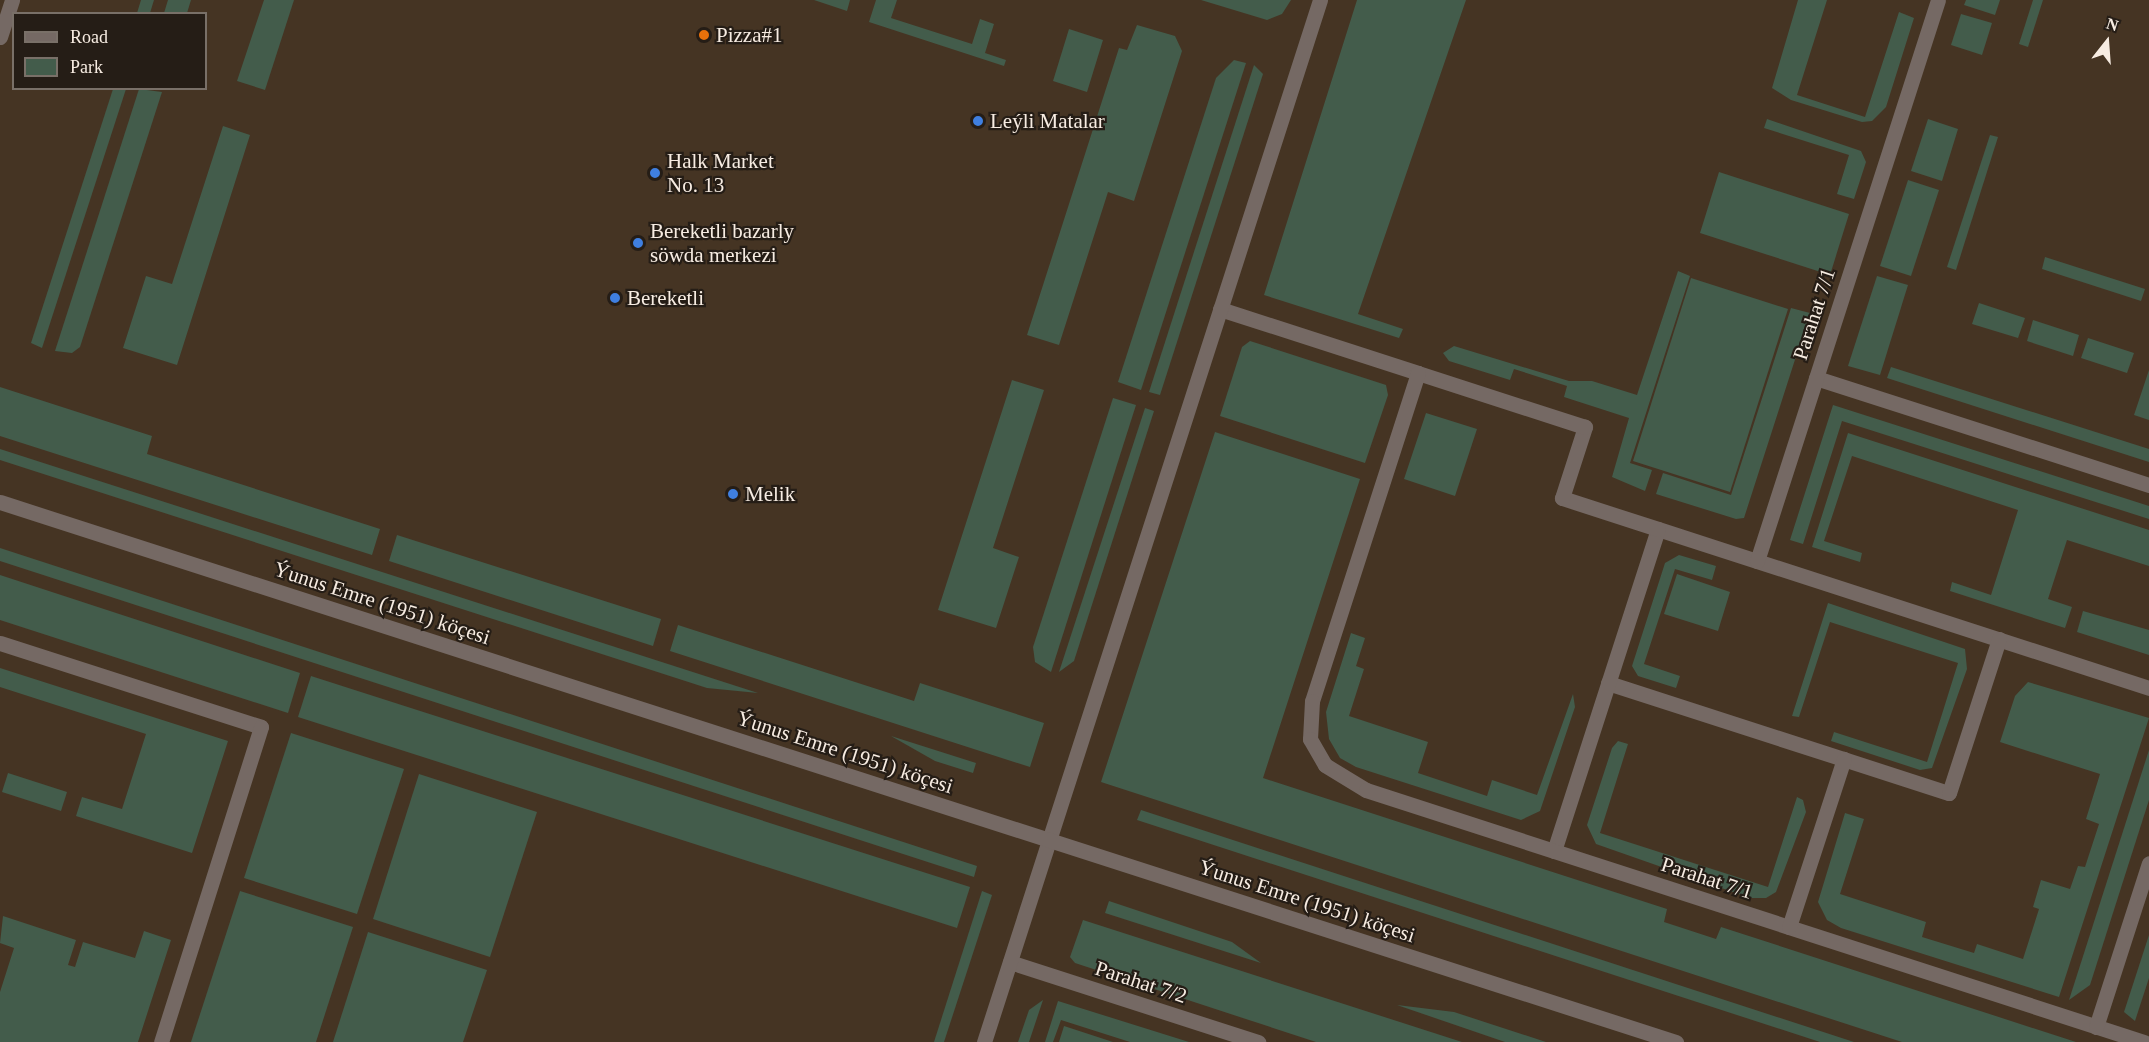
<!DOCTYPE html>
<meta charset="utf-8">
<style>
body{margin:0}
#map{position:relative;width:2149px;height:1042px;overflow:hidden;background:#453423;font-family:"Times New Roman",serif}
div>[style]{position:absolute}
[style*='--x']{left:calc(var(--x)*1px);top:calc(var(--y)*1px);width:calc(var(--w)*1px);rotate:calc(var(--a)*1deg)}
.green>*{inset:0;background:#435c4b}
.minor>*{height:15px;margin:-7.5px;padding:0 7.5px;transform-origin:7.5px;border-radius:7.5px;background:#756964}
.tertiary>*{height:15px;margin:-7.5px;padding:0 7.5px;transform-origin:7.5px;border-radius:7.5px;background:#756964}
.dots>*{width:16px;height:16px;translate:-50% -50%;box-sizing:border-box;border:3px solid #251d16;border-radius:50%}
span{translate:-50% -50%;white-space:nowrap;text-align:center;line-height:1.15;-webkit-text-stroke:4.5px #251d16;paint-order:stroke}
.poi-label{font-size:21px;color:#f7ece2}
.left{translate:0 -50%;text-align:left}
.street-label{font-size:21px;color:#f7ece2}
.legend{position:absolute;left:12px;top:12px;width:195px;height:78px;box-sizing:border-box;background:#251d16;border:2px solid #797068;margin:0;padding:8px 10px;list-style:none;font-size:18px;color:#f7ece2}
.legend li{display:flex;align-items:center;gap:12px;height:30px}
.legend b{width:30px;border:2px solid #797068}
.north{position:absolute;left:2077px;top:12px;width:60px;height:60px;-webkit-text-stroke:4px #251d16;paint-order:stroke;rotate:17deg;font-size:16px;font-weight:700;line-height:24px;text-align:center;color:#f7ece2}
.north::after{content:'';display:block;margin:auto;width:21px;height:27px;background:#f7ece2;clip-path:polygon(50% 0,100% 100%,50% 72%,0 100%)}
</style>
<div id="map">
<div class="green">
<div style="clip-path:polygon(141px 0,154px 0,150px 13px,137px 13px)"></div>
<div style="clip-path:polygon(168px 0,191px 0,187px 13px,164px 13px)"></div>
<div style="clip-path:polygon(264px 0,294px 0,265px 90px,237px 81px)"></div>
<div style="clip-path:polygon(814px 0,850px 0,847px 11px)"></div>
<div style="clip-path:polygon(876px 0,897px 0,891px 18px,972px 44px,980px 19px,994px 24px,985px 53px,1006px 60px,1004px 66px,869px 22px)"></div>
<div style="clip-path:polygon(1201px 0,1291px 0,1282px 14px,1267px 20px)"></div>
<div style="clip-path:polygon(1357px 0,1466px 0,1358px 314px,1403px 329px,1399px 338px,1264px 295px)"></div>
<div style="clip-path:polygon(1798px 0,1827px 0,1797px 95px,1865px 117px,1899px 12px,1914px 18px,1886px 107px,1872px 121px,1862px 122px,1791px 100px,1772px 88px)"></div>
<div style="clip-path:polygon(1966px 0,2000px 0,1995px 15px,1964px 5px)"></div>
<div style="clip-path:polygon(2033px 0,2043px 0,2028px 47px,2019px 44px)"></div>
<div style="clip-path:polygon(1961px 14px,1992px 23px,1982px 55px,1951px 45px)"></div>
<div style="clip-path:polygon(1137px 25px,1175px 36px,1182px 51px,1134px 201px,1108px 192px,1059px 345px,1027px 335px,1119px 48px,1127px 50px)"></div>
<div style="clip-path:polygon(1069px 29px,1103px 40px,1087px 92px,1053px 81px)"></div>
<div style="clip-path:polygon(1234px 60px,1246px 63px,1141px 390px,1118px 382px,1216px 78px)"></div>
<div style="clip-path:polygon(1254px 65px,1263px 74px,1160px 395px,1149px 392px)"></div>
<div style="clip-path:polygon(113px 89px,126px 89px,42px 348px,31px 343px)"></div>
<div style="clip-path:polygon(139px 89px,162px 92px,80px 347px,72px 353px,55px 351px)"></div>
<div style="clip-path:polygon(1767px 119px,1861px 151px,1866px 162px,1854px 199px,1837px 194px,1849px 155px,1764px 128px)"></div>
<div style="clip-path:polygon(1928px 119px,1958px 129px,1942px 181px,1911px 171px)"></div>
<div style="clip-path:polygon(223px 126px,250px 135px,177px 365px,123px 348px,146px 276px,172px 284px)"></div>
<div style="clip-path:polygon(1990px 135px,1998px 137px,1956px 270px,1947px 267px)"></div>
<div style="clip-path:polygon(1719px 172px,1849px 214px,1830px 275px,1700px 233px)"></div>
<div style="clip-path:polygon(1908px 180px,1939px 190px,1911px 276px,1880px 266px)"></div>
<div style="clip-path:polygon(2045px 257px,2145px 289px,2141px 301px,2042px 269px)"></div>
<div style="clip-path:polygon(1678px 271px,1690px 276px,1630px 463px,1652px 470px,1645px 491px,1612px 477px,1629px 418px,1564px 397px,1567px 386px,1514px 369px,1510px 380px,1449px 361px,1443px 353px,1454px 346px,1569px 381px,1592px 381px,1637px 395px)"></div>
<div style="clip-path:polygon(1877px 276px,1908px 285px,1880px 375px,1848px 366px)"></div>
<div style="clip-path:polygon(1691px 278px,1788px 309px,1730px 492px,1633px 461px)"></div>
<div style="clip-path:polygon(1979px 303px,2025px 318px,2018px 338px,1972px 324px)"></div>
<div style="clip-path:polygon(1791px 308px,1810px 313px,1744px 518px,1736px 519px,1656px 494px,1663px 473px,1731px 495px)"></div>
<div style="clip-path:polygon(2033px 320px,2079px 335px,2073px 356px,2027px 341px)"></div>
<div style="clip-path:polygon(2088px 338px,2134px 353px,2127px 373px,2081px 358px)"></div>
<div style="clip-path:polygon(1250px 341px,1386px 385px,1388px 395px,1365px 463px,1220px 416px,1242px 347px)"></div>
<div style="clip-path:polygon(1891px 367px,2149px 449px,2149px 462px,1887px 378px)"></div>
<div style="clip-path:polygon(2149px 370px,2149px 420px,2134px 415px)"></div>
<div style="clip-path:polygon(1012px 380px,1044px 390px,993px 548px,1019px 557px,996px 628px,938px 610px)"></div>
<div style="clip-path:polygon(0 387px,152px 436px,147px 454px,380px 529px,372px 555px,0 436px)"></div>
<div style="clip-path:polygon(1113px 398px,1136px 405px,1051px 672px,1035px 662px,1033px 647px)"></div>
<div style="clip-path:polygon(1833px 405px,2149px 506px,2149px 519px,1842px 421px,1803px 544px,1790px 540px)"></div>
<div style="clip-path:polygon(1145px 408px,1154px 411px,1074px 661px,1059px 672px)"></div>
<div style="clip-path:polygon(1426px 413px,1477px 429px,1455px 496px,1404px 479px)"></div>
<div style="clip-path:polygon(1215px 432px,1360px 479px,1263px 778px,1667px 909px,1664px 922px,1716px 939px,1721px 927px,2076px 1042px,1902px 1042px,1101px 782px)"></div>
<div style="clip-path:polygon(1848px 433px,2149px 530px,2149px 566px,2067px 540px,2048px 599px,2072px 607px,2065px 628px,1950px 591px,1952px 582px,1991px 595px,2018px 510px,1852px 456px,1824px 541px,1862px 553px,1860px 562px,1812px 547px)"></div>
<div style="clip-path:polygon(0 449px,758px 693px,707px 688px,0 460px)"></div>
<div style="clip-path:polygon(397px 535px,661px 619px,653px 646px,389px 561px)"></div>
<div style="clip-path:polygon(0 548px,977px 866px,974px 877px,0 561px)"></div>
<div style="clip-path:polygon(1679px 555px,1716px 566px,1712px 580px,1675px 569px,1644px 664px,1680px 676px,1676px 688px,1638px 676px,1632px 666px,1665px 563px)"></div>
<div style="clip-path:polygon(1677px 574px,1730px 592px,1718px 631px,1664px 614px)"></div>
<div style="clip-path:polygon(0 575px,300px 673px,288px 713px,0 620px)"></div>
<div style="clip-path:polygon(1828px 603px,1965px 649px,1967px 669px,1932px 768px,1920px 770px,1831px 741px,1834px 732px,1927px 762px,1958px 663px,1830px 622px,1799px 717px,1792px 716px)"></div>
<div style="clip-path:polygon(2083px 611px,2149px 630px,2149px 655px,2077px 632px)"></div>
<div style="clip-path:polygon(678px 625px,914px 701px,920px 683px,1044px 723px,1030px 767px,670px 651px)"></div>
<div style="clip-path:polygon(1351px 633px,1365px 638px,1356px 666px,1364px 669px,1349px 716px,1428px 742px,1418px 773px,1487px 796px,1492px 780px,1537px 795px,1573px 694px,1575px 707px,1540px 811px,1521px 820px,1356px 767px,1340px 758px,1329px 739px,1326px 712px)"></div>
<div style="clip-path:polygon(0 668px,228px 741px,192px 853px,76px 816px,82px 797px,122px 809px,146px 734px,0 687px)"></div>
<div style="clip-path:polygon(311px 676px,970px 887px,957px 928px,298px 717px)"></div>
<div style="clip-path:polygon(2028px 682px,2149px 718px,2059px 997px,1841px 928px,1827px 920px,1818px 902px,1845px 813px,1864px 819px,1840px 894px,1926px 922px,1922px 937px,1974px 953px,1977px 944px,2023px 959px,2039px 909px,2033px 907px,2041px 880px,2070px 889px,2078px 866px,2085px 867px,2099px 824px,2086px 819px,2100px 774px,2000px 742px,2015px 696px)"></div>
<div style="clip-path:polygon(291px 733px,404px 769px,357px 914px,244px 878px)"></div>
<div style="clip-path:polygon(891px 736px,976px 763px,973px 773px,935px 761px)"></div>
<div style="clip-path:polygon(1618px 741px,1628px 744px,1600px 833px,1768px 887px,1797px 797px,1803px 800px,1806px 812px,1776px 892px,1766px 898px,1750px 898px,1596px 844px,1587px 825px,1612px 748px)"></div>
<div style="clip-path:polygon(2149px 750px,2149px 800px,2090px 985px,2069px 1000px)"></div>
<div style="clip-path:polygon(8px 773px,67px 792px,61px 811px,2px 792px)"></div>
<div style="clip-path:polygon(419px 774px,537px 812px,490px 957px,373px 919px)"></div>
<div style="clip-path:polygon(1141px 810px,1854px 1042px,1820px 1042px,1137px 820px)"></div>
<div style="clip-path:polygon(240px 891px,353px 927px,316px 1042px,191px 1042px)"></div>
<div style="clip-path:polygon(982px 891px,992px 895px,944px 1042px,934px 1042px)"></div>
<div style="clip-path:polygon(1109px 901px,1232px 942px,1261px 963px,1105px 913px)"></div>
<div style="clip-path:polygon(3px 916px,76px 940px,68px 965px,75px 967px,83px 942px,135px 958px,144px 931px,171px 940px,138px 1042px,0 1042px,0 992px,14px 948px,0 943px)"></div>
<div style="clip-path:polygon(1083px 920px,1462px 1042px,1316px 1042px,1075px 963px,1070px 957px)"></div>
<div style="clip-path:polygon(368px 932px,487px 970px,463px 1042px,333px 1042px)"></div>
<div style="clip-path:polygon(2149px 935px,2149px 978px,2135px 1021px,2124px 1012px)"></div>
<div style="clip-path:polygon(1043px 1000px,1029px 1042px,1018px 1042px,1029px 1010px)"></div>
<div style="clip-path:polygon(1058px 1001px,1189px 1042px,1130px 1042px,1061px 1020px,1053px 1042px,1045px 1042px)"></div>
<div style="clip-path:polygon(1397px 1005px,1454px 1012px,1546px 1042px,1505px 1042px)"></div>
<div style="clip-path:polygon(1064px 1026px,1113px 1042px,1059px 1042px)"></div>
</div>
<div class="minor">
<div style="--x:0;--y:37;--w:39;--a:-72"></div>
<div style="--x:1220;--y:309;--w:208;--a:17.9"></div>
<div style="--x:1816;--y:378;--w:350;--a:17.8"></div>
<div style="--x:1658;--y:529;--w:516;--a:17.94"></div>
<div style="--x:1757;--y:561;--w:589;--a:-72.12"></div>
<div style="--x:0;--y:643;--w:274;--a:17.8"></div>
<div style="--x:261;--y:727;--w:330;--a:107.6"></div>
<div style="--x:1608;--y:683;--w:358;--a:17.9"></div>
<div style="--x:1949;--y:793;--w:162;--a:-72"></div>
<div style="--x:1554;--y:851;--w:338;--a:-72.1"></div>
<div style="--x:1658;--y:529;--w:101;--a:-162.1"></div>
<div style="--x:1562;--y:498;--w:75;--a:-72.1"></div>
<div style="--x:1585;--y:427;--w:176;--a:-162.1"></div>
<div style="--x:1418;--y:373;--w:345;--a:107.9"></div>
<div style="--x:1312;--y:701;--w:38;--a:93"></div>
<div style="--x:1310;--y:739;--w:30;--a:60"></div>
<div style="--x:1325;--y:765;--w:48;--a:31.4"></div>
<div style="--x:1366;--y:790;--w:818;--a:17.95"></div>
<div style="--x:1789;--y:927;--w:177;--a:-71.9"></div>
<div style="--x:1010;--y:962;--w:261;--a:17.9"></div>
<div style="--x:2096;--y:1027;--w:172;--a:-72.1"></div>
<div style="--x:984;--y:1042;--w:1095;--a:-72.13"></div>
</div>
<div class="tertiary">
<div style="--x:0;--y:502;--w:1761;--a:17.86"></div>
</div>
<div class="dots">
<div style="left:704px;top:35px;background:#e8710a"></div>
<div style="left:978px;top:121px;background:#3f7fe0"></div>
<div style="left:655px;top:173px;background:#3f7fe0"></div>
<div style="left:638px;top:243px;background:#3f7fe0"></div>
<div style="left:615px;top:298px;background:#3f7fe0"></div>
<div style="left:733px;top:494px;background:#3f7fe0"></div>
</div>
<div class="poi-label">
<span class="left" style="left:716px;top:35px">Pizza#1</span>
<span class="left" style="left:990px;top:121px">Leýli Matalar</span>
<span class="left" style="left:667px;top:173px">Halk Market<br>No. 13</span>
<span class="left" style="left:650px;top:243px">Bereketli bazarly<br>söwda merkezi</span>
<span class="left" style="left:627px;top:298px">Bereketli</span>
<span class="left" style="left:745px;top:494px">Melik</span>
</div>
<div class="street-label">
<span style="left:1814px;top:314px;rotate:-72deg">Parahat 7/1</span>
<span style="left:382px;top:603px;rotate:18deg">Ýunus Emre (1951) köçesi</span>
<span style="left:845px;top:752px;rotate:18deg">Ýunus Emre (1951) köçesi</span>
<span style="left:1707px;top:878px;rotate:18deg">Parahat 7/1</span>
<span style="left:1307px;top:901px;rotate:18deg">Ýunus Emre (1951) köçesi</span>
<span style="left:1141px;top:982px;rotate:18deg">Parahat 7/2</span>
</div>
<ul class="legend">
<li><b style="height:8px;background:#756964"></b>Road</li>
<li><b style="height:16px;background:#435c4b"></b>Park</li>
</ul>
<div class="north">N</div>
</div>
